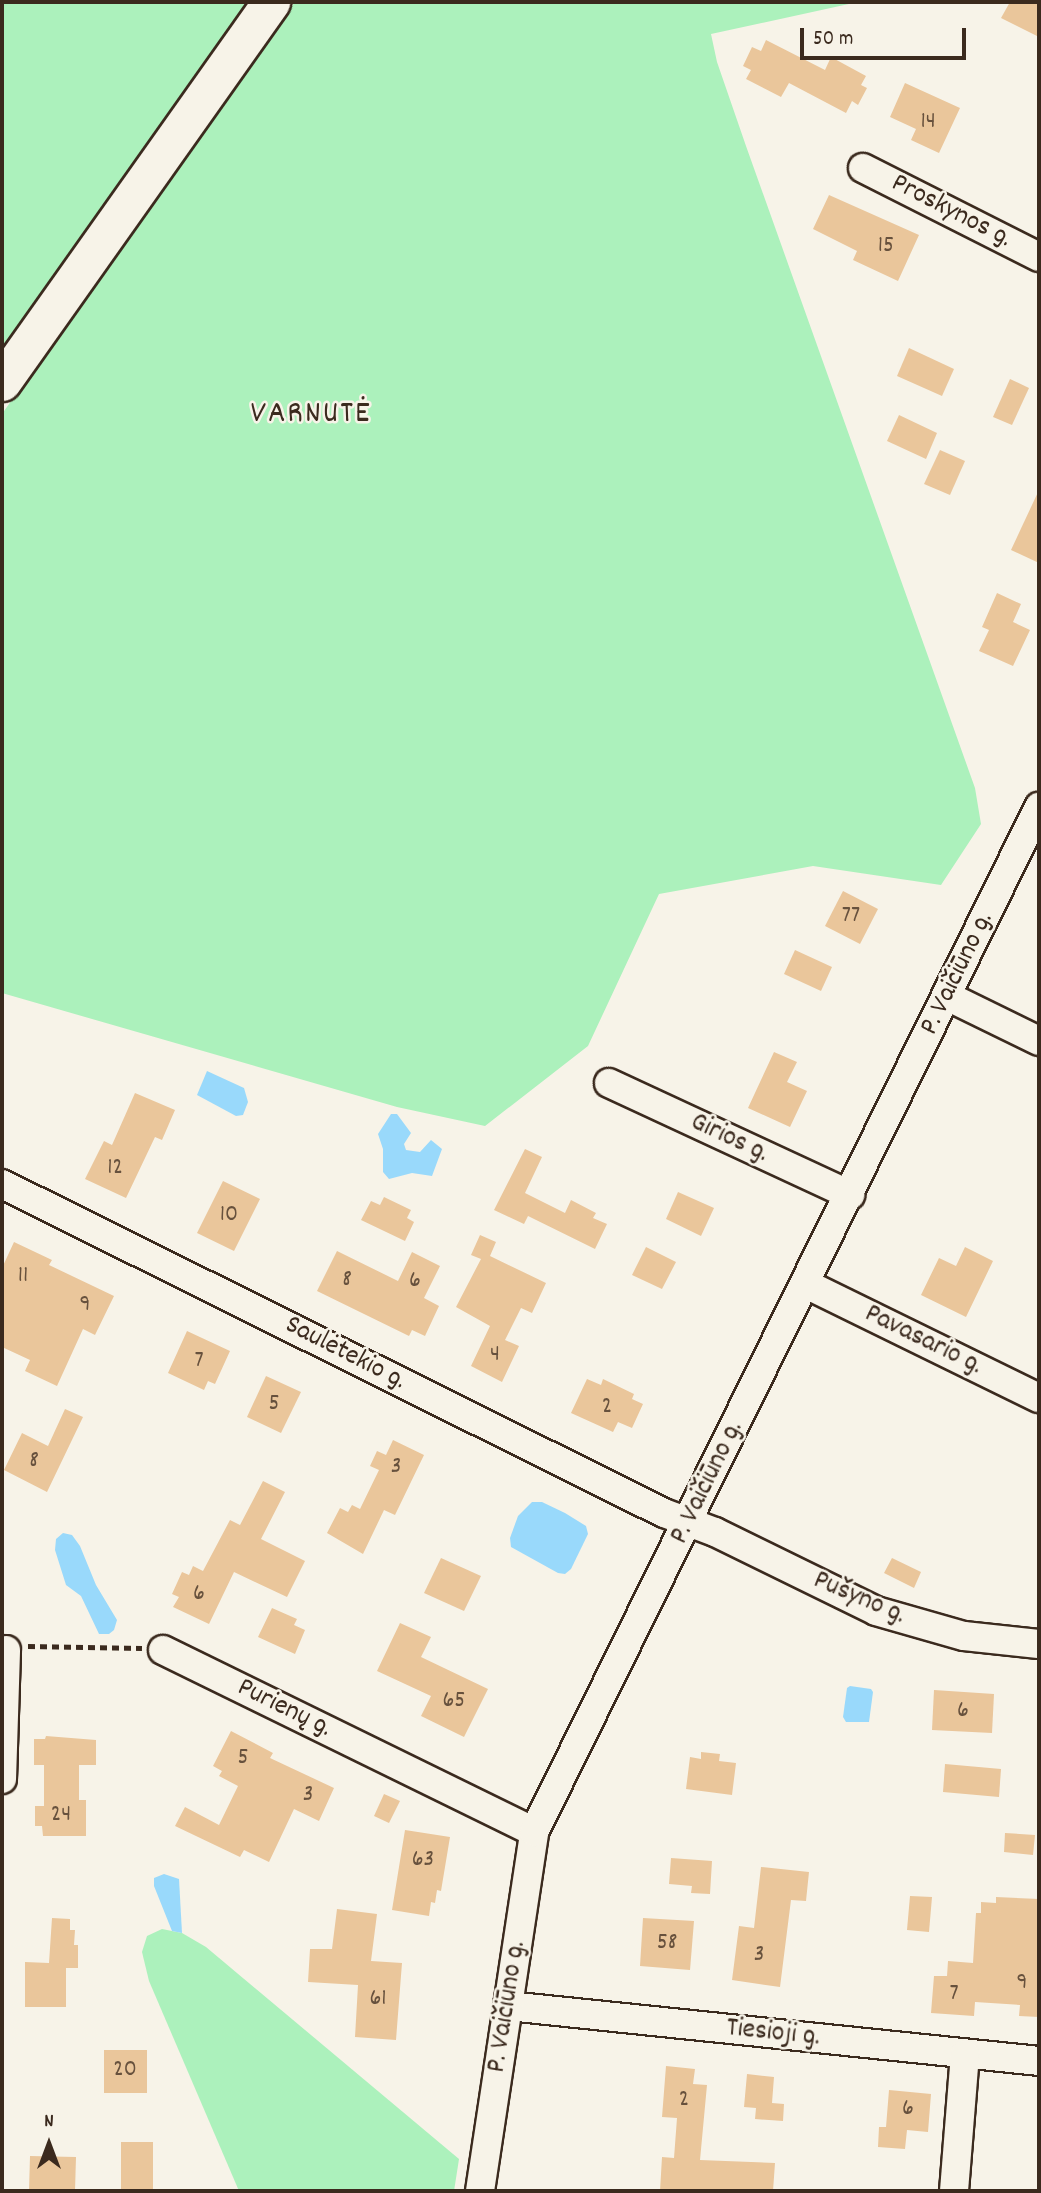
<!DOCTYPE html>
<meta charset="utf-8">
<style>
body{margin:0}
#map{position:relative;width:1041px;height:2193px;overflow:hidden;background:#f7f3e8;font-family:Dekko,sans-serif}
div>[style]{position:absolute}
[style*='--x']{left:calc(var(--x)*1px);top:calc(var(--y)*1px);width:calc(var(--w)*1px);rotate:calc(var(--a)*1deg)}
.green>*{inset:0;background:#acf1bc}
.water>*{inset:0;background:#99d9fb}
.building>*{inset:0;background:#eac69b}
.path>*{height:4.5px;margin-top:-2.25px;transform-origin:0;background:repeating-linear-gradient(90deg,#3b2a1e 0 7px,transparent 0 12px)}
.roads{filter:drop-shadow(2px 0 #3b2a1e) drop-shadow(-2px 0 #3b2a1e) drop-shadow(0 2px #3b2a1e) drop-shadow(0 -2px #3b2a1e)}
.minor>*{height:28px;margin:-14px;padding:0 14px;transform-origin:14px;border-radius:14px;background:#f7f3e8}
.major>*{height:37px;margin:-18.5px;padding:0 18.5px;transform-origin:18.5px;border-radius:18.5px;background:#f7f3e8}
span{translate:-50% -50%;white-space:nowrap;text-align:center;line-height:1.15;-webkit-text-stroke:5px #f7f3e8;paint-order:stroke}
.number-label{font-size:24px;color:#67513d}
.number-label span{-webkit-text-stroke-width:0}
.street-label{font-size:28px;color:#3b2a1e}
.quarter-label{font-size:32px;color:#3b2a1e;letter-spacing:2px}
.frame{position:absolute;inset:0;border:4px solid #3b2a1e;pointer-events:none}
.north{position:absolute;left:14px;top:2109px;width:70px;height:70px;-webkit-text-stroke:5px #f7f3e8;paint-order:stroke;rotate:0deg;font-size:19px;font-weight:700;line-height:28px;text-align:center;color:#3b2a1e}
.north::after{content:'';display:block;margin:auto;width:24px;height:32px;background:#3b2a1e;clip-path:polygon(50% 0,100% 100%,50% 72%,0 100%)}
.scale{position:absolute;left:800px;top:28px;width:166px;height:32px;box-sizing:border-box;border:4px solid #3b2a1e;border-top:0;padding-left:9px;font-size:21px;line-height:24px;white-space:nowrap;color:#3b2a1e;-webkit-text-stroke:5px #f7f3e8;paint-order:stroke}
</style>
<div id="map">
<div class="green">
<div style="clip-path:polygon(2px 2px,252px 2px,2px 353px)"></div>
<div style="clip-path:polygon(295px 2px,858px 2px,711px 34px,717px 62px,746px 146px,975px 788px,981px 824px,941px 885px,813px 866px,659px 894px,588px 1046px,485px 1126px,397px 1107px,2px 993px,2px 414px,253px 56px)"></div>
<div style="clip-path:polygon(162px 1929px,182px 1933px,206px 1947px,459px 2159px,454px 2191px,239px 2191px,149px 1981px,142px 1952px,147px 1936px)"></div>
</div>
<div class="water">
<div style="clip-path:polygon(207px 1071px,244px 1088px,248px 1102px,243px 1115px,236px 1116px,197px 1095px)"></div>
<div style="clip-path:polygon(391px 1114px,397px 1114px,411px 1133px,404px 1144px,406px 1150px,420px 1152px,431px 1140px,442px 1149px,432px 1176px,412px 1173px,389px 1179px,383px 1172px,383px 1149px,378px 1134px)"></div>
<div style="clip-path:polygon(532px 1502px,542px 1502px,565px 1513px,586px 1526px,588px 1534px,571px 1569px,565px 1574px,558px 1573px,511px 1547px,510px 1538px,518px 1516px)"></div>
<div style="clip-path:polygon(63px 1533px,72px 1535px,80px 1546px,96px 1585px,117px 1620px,114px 1630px,109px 1634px,99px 1634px,81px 1596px,66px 1585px,55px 1550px,56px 1539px)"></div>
<div style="clip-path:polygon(850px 1686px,871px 1689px,873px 1692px,869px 1722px,846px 1722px,843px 1717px,847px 1688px)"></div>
<div style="clip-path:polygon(164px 1874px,179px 1879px,182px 1933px,172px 1931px,154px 1886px,154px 1878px)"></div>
</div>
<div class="building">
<div style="clip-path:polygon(1010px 2px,1039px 2px,1039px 37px,1001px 18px)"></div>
<div style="clip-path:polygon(766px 40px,825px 70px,831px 57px,866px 76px,861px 85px,867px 88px,858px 105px,852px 101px,846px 113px,789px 83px,781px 97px,746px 79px,751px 70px,743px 66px,752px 47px,761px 51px)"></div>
<div style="clip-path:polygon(905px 83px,960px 108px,939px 153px,911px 140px,916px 129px,890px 117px)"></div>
<div style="clip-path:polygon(829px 195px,919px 235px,898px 281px,853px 260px,857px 251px,813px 229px)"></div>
<div style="clip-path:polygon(909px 348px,954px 369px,942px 396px,897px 376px)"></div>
<div style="clip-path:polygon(1010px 379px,1029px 388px,1012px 425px,993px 417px)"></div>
<div style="clip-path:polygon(899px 415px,937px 433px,926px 459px,887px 441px)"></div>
<div style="clip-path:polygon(940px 450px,965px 461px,950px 495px,924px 484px)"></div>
<div style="clip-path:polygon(1039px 490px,1039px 563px,1011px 550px)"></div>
<div style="clip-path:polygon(997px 593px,1021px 604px,1013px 622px,1030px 630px,1013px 666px,979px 651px,989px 630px,982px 627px)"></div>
<div style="clip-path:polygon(843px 891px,878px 909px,860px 944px,825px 926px)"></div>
<div style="clip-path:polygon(795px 950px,832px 967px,821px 991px,784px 974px)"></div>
<div style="clip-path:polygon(774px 1052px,797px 1062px,787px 1082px,807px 1091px,790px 1127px,748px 1108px)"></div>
<div style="clip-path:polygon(135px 1093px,175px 1110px,162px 1140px,155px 1137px,126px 1198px,85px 1179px,104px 1141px,112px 1145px)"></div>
<div style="clip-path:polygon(525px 1149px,542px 1157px,525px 1193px,565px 1213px,571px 1200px,596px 1213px,593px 1218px,607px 1224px,595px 1249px,528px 1216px,524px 1224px,494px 1210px)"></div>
<div style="clip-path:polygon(223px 1181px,260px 1199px,234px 1251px,197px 1233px)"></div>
<div style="clip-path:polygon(678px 1192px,714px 1208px,701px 1236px,666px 1219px)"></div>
<div style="clip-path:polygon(384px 1197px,411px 1210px,407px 1218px,414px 1222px,405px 1241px,361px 1220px,371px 1201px,380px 1205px)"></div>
<div style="clip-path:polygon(480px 1235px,496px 1242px,490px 1256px,546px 1283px,532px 1313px,521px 1308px,505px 1340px,519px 1346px,502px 1382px,471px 1366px,490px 1326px,456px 1307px,481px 1259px,471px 1255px)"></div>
<div style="clip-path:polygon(14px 1242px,52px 1260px,49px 1265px,114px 1296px,95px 1335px,83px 1329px,57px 1386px,25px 1371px,30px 1360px,2px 1347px,2px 1268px)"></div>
<div style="clip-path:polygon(646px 1247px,676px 1262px,662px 1289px,632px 1275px)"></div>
<div style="clip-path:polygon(965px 1247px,993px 1261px,966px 1317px,921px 1295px,939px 1258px,956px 1266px)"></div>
<div style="clip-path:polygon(337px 1251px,398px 1281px,412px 1252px,440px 1266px,424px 1298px,439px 1306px,425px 1336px,412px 1330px,409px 1336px,317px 1291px)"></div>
<div style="clip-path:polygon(187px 1331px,230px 1351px,215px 1384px,208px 1381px,204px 1390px,168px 1373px)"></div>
<div style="clip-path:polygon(266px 1376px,301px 1392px,281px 1433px,247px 1417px)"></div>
<div style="clip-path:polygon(587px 1379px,601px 1385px,603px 1379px,634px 1394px,632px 1399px,643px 1404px,632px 1428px,618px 1422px,613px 1432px,571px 1413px)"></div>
<div style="clip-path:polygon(65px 1409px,83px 1417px,47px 1492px,4px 1470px,22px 1433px,48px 1446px)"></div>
<div style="clip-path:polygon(393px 1440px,424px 1455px,395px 1515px,384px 1510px,363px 1554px,327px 1533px,340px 1508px,348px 1512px,352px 1505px,360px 1509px,379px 1470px,370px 1466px,377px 1451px,386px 1455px)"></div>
<div style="clip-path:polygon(263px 1481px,285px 1492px,261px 1539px,305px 1561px,287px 1597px,234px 1572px,209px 1624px,173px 1607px,179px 1597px,172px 1594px,182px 1572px,189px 1575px,193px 1566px,203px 1571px,230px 1520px,240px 1525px)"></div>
<div style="clip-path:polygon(441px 1558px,481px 1576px,464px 1611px,424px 1593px)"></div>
<div style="clip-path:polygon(892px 1558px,921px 1572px,914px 1588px,884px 1573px)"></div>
<div style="clip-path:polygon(272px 1608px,297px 1619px,294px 1625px,305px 1630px,295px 1654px,258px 1637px)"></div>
<div style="clip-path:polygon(400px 1623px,431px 1637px,421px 1657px,488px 1689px,464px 1737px,421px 1716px,431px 1696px,377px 1671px)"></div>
<div style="clip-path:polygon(934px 1690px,994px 1694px,992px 1733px,932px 1730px)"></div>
<div style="clip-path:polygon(231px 1731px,273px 1753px,270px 1758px,334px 1788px,319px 1821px,294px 1809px,269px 1862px,244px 1850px,240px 1857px,175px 1826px,185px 1807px,219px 1825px,238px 1786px,219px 1776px,222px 1771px,213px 1766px)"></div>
<div style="clip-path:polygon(46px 1736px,96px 1740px,96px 1765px,79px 1765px,79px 1800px,86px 1800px,86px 1836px,43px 1836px,42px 1826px,35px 1826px,35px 1806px,44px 1806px,44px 1765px,34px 1765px,34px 1739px,45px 1739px)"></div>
<div style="clip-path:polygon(701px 1752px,720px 1754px,719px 1761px,736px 1763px,732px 1795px,686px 1789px,690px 1757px,701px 1759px)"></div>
<div style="clip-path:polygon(945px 1764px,1001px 1769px,999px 1797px,943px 1792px)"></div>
<div style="clip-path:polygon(384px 1794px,400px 1801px,389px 1823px,374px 1816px)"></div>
<div style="clip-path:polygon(405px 1830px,450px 1837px,441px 1891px,437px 1890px,435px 1903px,431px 1902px,429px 1916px,392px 1910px)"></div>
<div style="clip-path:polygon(1005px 1833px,1035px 1835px,1033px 1855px,1004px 1852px)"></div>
<div style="clip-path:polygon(671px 1858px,712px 1861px,710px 1894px,691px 1893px,692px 1886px,669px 1884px)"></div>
<div style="clip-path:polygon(761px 1867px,809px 1872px,806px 1901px,791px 1900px,780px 1987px,732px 1980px,739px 1926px,754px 1928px)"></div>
<div style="clip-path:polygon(910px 1896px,932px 1897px,929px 1932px,907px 1930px)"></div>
<div style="clip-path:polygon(996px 1897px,1039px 1899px,1039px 2017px,1019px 2016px,1020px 2005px,975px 2002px,974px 2016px,931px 2013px,934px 1976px,947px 1976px,948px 1961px,973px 1963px,976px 1913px,981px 1913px,981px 1902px,996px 1903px)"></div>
<div style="clip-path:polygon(337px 1909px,377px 1914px,371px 1961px,402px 1963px,396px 2040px,355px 2037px,358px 1985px,308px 1982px,310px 1949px,332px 1949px)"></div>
<div style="clip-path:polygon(52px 1918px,70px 1919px,70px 1930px,75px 1930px,74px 1945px,78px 1945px,78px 1968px,66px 1968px,66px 2007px,25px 2007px,25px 1962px,49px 1963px)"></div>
<div style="clip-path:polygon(643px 1918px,694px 1921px,690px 1970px,640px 1966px)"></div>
<div style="clip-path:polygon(104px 2050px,147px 2050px,147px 2093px,104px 2093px)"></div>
<div style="clip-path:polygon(666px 2066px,695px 2069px,693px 2084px,707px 2085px,700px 2160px,775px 2163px,773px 2191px,660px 2191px,662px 2157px,674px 2158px,677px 2118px,662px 2117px)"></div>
<div style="clip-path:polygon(747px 2074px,774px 2077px,772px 2103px,784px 2104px,783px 2121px,755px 2119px,756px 2108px,744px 2107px)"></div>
<div style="clip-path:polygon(889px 2090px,931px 2094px,928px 2132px,907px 2130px,905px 2149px,878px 2147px,879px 2127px,886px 2127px)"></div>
<div style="clip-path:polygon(121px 2142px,153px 2142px,153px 2191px,121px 2191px)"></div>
<div style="clip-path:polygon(30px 2156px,76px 2157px,75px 2191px,29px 2191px)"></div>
</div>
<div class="path">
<div style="--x:28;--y:1646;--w:114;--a:1"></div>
</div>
<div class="roads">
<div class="minor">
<div style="--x:863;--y:168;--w:197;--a:26.8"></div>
<div style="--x:947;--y:996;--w:102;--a:26.1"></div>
<div style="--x:609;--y:1083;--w:266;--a:24.9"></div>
<div style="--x:2;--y:1184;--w:739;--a:26.43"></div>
<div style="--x:664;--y:1513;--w:54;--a:20.4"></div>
<div style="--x:715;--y:1532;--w:179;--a:26.1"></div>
<div style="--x:876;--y:1611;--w:91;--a:15.9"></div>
<div style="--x:964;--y:1636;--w:75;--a:6.1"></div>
<div style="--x:806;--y:1284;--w:259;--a:26.1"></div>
<div style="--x:163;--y:1650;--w:413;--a:26.1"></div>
<div style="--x:2;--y:1779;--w:129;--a:-88.2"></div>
<div style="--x:508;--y:2006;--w:534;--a:5.91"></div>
<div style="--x:480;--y:2191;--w:363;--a:-81.4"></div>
<div style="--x:534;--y:1832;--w:1143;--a:-63.77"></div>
<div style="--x:954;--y:2191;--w:137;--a:-85.4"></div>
</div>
<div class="major">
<div style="--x:2;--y:382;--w:466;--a:-54.7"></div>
</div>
</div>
<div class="number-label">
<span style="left:928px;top:123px">14</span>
<span style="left:886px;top:247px">15</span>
<span style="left:851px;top:917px">77</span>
<span style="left:115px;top:1169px">12</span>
<span style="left:229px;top:1216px">10</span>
<span style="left:23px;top:1277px">11</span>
<span style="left:347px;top:1281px">8</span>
<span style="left:415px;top:1282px">6</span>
<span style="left:85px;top:1306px">9</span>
<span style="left:495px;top:1356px">4</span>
<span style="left:199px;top:1362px">7</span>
<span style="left:274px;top:1405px">5</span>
<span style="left:607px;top:1408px">2</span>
<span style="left:34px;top:1462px">8</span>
<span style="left:396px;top:1468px">3</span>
<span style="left:199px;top:1595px">6</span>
<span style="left:454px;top:1702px">65</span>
<span style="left:963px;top:1712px">6</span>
<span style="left:243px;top:1759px">5</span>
<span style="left:308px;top:1796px">3</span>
<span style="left:61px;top:1816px">24</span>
<span style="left:423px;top:1861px">63</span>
<span style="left:667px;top:1944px">58</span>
<span style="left:759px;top:1956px">3</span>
<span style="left:1022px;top:1984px">9</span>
<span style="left:954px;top:1995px">7</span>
<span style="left:378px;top:2000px">61</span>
<span style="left:125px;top:2071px">20</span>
<span style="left:684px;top:2101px">2</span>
<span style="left:908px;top:2110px">6</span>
</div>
<div class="street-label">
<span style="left:951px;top:212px;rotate:27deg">Proskynos g.</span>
<span style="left:958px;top:974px;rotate:-64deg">P. Vaičiūno g.</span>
<span style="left:729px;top:1139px;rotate:25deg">Girios g.</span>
<span style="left:923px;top:1341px;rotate:26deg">Pavasario g.</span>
<span style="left:345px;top:1354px;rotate:27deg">Saulėtekio g.</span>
<span style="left:708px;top:1483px;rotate:-64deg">P. Vaičiūno g.</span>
<span style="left:859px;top:1599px;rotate:23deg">Pušyno g.</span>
<span style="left:284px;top:1709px;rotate:26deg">Purienų g.</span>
<span style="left:508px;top:2007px;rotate:-81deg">P. Vaičiūno g.</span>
<span style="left:773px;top:2034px;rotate:6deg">Tiesioji g.</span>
</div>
<div class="quarter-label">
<span style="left:311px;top:415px">VARNUTĖ</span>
</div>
<div class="frame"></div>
<div class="north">N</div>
<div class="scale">50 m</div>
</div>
